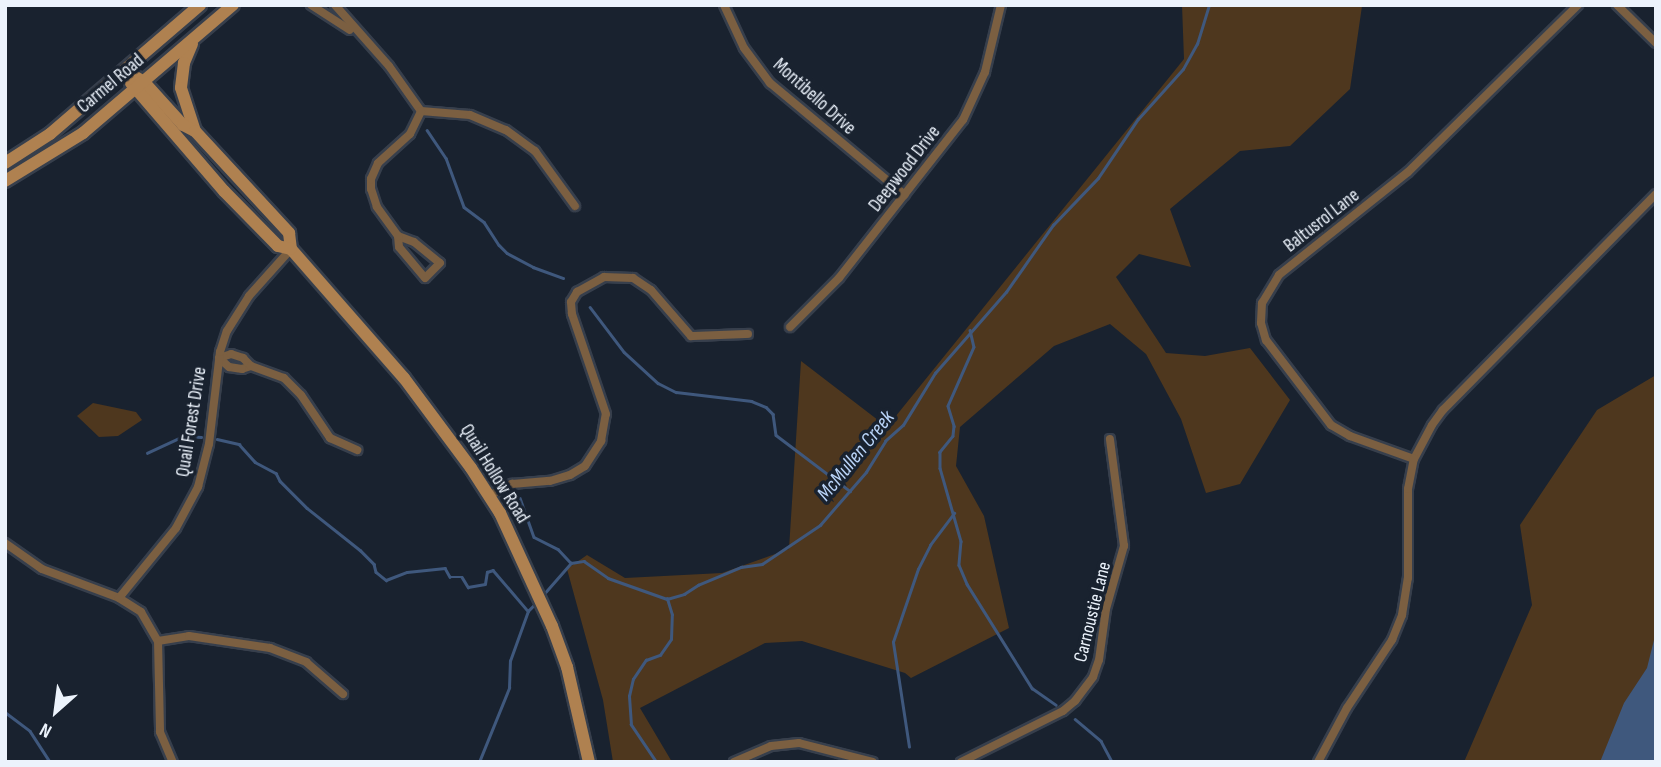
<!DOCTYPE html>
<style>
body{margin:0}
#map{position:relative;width:1661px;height:767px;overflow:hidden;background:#19222f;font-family:"Sofia Sans Condensed",sans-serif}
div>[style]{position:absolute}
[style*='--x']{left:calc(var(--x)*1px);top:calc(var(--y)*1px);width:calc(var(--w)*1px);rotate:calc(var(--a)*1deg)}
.green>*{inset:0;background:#4e371e}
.water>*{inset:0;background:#3f587d}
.stream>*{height:2.5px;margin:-1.25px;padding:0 1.25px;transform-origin:1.25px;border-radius:1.25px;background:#3f587d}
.roads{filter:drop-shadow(2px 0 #373f4c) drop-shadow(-2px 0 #373f4c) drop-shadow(0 2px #373f4c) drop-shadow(0 -2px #373f4c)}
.minor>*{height:8px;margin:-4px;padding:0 4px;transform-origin:4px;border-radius:4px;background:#7b5f41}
.secondary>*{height:12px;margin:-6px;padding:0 6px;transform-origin:6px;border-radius:6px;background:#af8150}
span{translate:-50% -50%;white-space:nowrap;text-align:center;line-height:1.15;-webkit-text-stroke:7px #19222f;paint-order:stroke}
.street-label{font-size:19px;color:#ecf3fc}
.water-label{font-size:21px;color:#bad4f8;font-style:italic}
.frame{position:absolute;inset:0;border:7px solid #ecf3fc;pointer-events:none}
.north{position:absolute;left:21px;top:676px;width:70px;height:70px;-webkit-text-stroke:5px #19222f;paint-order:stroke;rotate:208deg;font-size:19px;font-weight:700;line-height:28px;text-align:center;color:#ecf3fc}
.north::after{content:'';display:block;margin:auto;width:24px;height:32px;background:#ecf3fc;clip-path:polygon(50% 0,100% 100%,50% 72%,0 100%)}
</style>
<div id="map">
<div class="green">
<div style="clip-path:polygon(1182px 5px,1362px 6px,1350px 89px,1290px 146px,1240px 151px,1170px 209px,1191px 267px,1139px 254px,1116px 277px,1166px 353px,1205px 356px,1250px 348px,1290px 400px,1240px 484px,1206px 493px,1181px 419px,1146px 354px,1110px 324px,1054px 346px,960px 427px,956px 466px,984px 516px,1009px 628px,911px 678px,905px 673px,802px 641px,765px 643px,640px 708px,672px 762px,613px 762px,603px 700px,567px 569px,587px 555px,625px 578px,722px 573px,789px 549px,801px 361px,887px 427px,1184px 59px)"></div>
<div style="clip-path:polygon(1656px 375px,1656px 762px,1464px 762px,1532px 605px,1520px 525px,1597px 410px)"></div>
<div style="clip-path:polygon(93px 403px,136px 412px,142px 420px,118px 436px,99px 437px,77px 416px)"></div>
</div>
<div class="water">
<div style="clip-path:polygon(1656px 632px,1656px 762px,1600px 762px,1624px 703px,1647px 668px)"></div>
</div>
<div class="stream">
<div style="--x:427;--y:130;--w:34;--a:56"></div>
<div style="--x:446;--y:158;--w:52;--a:69.8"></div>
<div style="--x:464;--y:207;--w:25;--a:37"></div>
<div style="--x:484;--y:222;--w:27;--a:57"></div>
<div style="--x:499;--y:245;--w:11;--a:45"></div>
<div style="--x:507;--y:253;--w:30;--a:28"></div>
<div style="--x:533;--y:267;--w:32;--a:20"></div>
<div style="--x:590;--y:307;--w:56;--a:52.9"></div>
<div style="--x:624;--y:352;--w:46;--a:42.4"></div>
<div style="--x:658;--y:383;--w:20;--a:27"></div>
<div style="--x:676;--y:392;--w:76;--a:6.8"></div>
<div style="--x:751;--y:401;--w:16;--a:22"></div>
<div style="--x:766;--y:407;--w:10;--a:45"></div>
<div style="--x:773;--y:414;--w:21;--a:82"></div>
<div style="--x:776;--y:435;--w:93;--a:37.1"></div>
<div style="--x:970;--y:330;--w:17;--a:77"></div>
<div style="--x:974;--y:347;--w:64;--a:113.8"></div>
<div style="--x:948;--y:406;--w:21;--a:73"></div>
<div style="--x:954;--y:426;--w:10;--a:96"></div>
<div style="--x:953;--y:436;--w:21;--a:129"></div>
<div style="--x:940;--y:452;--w:16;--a:90"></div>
<div style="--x:940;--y:468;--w:76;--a:74"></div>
<div style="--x:961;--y:541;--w:24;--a:95"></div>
<div style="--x:959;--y:565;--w:21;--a:67"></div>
<div style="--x:967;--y:584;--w:123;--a:58"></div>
<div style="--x:1032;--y:688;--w:29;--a:35"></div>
<div style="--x:217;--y:439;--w:23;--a:13"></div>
<div style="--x:239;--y:444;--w:24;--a:48"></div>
<div style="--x:255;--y:462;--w:24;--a:28"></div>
<div style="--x:276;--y:473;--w:9;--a:63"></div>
<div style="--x:280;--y:481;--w:38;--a:45"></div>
<div style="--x:307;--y:508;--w:68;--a:38.4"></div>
<div style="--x:360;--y:550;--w:20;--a:45"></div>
<div style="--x:374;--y:564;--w:8;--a:76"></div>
<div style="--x:376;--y:572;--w:13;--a:39"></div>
<div style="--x:386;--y:580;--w:22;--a:-21"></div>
<div style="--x:407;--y:572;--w:38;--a:-6"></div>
<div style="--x:445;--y:568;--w:10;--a:61"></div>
<div style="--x:450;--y:577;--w:12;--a:0"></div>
<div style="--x:462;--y:577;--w:12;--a:59"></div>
<div style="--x:468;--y:587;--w:17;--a:-10"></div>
<div style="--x:485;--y:584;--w:12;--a:-81"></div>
<div style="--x:487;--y:572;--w:6;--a:-18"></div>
<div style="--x:493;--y:570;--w:54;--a:49.5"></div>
<div style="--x:147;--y:453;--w:40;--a:-25"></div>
<div style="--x:183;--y:436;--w:18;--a:3"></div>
<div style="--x:520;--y:498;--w:41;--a:70.3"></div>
<div style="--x:534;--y:537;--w:27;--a:27"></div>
<div style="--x:558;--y:549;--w:19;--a:47"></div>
<div style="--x:542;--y:596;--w:44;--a:-48.7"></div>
<div style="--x:571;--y:563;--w:13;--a:-9"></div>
<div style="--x:584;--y:561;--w:29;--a:35"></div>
<div style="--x:608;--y:578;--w:63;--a:19.6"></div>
<div style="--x:667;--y:599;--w:18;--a:-16"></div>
<div style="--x:684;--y:594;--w:17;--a:-33"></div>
<div style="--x:698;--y:585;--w:47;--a:-22.7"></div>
<div style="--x:741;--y:567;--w:21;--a:-8"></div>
<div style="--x:762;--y:564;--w:70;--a:-33.9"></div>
<div style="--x:820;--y:525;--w:70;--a:-49"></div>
<div style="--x:866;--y:472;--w:36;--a:-58"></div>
<div style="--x:885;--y:441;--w:24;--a:-42"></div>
<div style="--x:903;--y:425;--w:61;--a:-58.4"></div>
<div style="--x:935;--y:373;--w:108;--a:-48.8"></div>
<div style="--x:1006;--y:292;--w:82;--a:-55"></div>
<div style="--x:1053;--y:225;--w:65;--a:-46.2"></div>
<div style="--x:1098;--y:178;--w:71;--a:-55.9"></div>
<div style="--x:1138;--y:119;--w:67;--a:-48"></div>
<div style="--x:1183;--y:69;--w:29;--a:-61"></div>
<div style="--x:1197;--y:44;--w:41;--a:-72.9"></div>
<div style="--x:5;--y:712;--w:31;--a:37"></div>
<div style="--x:30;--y:731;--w:37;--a:57"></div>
<div style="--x:1075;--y:719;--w:34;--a:40"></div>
<div style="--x:1101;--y:741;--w:24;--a:62"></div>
<div style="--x:909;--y:747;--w:106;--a:-98.7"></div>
<div style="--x:893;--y:642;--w:77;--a:-71.1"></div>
<div style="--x:918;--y:569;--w:27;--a:-63"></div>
<div style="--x:930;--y:545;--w:40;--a:-53"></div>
<div style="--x:479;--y:762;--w:80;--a:-67.9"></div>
<div style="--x:509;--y:688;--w:27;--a:-88"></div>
<div style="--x:510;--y:661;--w:53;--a:-70.2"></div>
<div style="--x:528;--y:611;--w:10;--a:-45"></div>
<div style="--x:656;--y:762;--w:45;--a:-124"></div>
<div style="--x:631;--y:725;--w:29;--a:-94"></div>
<div style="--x:629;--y:696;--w:17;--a:-77"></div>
<div style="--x:633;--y:679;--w:23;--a:-56"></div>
<div style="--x:646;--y:660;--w:15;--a:-20"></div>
<div style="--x:660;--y:655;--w:19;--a:-55"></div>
<div style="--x:671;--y:639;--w:24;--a:-88"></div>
<div style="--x:672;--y:615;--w:17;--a:-107"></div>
</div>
<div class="roads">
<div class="minor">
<div style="--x:311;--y:5;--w:46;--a:32.7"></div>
<div style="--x:335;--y:5;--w:81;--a:48.5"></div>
<div style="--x:389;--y:66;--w:55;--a:54.6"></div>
<div style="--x:724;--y:5;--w:47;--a:65.1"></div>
<div style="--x:744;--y:48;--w:44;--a:53.4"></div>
<div style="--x:770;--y:83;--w:175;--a:39.7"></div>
<div style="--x:1578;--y:5;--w:238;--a:135.5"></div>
<div style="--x:1408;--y:172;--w:165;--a:141.4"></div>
<div style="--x:1279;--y:275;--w:33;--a:121"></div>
<div style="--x:1262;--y:303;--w:20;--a:93"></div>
<div style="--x:1261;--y:323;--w:18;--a:74"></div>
<div style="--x:1266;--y:340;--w:107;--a:52.6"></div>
<div style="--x:1331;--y:425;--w:22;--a:30"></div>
<div style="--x:1350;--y:436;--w:68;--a:19.8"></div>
<div style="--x:1414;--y:459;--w:38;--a:-62"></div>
<div style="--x:1432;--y:425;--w:19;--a:-54"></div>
<div style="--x:1443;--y:410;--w:303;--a:-45.4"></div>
<div style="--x:1617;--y:5;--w:54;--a:44.3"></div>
<div style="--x:421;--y:111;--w:49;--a:4.7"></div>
<div style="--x:470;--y:115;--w:39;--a:23"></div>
<div style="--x:506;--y:130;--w:36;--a:36"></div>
<div style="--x:535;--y:151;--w:68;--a:54"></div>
<div style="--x:398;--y:236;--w:17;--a:21"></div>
<div style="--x:414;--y:242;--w:33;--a:39"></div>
<div style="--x:440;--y:263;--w:21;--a:135"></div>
<div style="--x:425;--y:278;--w:40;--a:-130"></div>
<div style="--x:399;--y:247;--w:11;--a:-95"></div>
<div style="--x:398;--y:236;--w:36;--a:-126"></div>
<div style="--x:377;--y:207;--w:19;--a:-108"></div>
<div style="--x:371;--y:189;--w:10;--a:-90"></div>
<div style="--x:371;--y:179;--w:17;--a:-66"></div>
<div style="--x:378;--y:163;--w:43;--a:-42.2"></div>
<div style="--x:410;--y:134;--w:25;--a:-64"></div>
<div style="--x:790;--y:327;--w:69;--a:-45"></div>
<div style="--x:839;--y:278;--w:201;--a:-51.9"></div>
<div style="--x:963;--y:120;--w:53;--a:-65.4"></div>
<div style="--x:985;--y:72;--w:69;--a:-76.6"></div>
<div style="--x:251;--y:366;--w:9;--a:162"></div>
<div style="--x:242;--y:369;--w:13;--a:-171"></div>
<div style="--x:229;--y:367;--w:13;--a:-138"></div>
<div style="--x:219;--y:358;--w:13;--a:-18"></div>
<div style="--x:231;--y:354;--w:13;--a:18"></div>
<div style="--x:243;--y:358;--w:11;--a:45"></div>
<div style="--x:251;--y:366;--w:35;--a:20"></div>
<div style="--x:284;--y:378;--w:24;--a:45"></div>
<div style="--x:301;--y:395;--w:52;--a:56"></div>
<div style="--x:330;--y:438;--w:30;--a:24"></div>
<div style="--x:489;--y:496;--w:26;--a:-28"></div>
<div style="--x:512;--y:484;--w:38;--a:-5"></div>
<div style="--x:550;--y:481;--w:21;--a:-17"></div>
<div style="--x:570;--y:475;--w:17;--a:-31"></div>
<div style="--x:585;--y:466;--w:30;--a:-57"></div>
<div style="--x:601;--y:441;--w:27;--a:-80"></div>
<div style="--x:606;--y:414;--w:106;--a:-108.8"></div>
<div style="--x:572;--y:314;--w:12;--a:-95"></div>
<div style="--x:571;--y:302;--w:12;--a:-59"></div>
<div style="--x:577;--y:292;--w:31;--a:-29"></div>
<div style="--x:604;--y:277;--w:29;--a:2"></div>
<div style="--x:633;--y:278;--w:22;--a:34"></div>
<div style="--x:651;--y:290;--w:61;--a:49"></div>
<div style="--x:691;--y:336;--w:57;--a:-2"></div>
<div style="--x:5;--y:543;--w:45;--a:35.1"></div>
<div style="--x:42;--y:569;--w:82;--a:20.6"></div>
<div style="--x:119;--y:598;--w:26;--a:32"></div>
<div style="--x:141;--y:612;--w:34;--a:60"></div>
<div style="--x:158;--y:641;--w:91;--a:88.7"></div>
<div style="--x:160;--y:732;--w:33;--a:67"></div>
<div style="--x:119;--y:598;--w:90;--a:-50.8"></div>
<div style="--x:176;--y:528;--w:47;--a:-61.8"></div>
<div style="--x:198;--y:487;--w:44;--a:-75.7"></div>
<div style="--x:209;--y:444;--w:93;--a:-83.2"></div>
<div style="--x:220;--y:352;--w:22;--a:-72"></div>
<div style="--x:227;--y:331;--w:41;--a:-57.8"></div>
<div style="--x:249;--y:296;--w:63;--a:-48.2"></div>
<div style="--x:158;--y:641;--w:31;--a:-9"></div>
<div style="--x:189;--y:636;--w:82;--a:8.4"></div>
<div style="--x:270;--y:648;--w:39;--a:21"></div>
<div style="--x:306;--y:662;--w:49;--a:40.9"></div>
<div style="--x:734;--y:762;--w:40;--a:-23.4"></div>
<div style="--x:771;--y:746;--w:28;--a:-6"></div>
<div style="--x:799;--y:743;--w:76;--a:14.4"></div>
<div style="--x:961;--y:762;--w:114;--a:-26.6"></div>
<div style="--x:1063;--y:711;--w:16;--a:-40"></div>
<div style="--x:1075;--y:701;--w:30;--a:-53"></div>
<div style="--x:1093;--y:677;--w:18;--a:-71"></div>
<div style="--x:1099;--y:660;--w:51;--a:-82.2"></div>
<div style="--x:1106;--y:609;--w:66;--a:-74.1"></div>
<div style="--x:1124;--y:546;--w:108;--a:-97.5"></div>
<div style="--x:1318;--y:762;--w:61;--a:-61.8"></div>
<div style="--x:1347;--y:708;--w:82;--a:-56.5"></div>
<div style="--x:1392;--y:640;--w:27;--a:-68"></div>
<div style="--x:1402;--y:615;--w:37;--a:-81"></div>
<div style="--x:1408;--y:578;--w:89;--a:-90"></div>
<div style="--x:1408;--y:489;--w:31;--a:-79"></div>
</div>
<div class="secondary">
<div style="--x:192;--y:44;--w:21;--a:113"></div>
<div style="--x:184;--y:63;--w:25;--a:97"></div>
<div style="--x:181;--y:88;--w:45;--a:72"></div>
<div style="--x:125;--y:71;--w:22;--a:30"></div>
<div style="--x:144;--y:82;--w:58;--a:47.8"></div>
<div style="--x:183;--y:125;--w:13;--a:27"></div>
<div style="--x:195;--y:131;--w:139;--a:47.3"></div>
<div style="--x:289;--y:233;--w:16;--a:83"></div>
<div style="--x:291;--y:249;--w:171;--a:48.8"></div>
<div style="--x:404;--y:378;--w:112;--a:53.3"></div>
<div style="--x:471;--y:468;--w:54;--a:57.2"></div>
<div style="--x:500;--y:513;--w:124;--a:65.3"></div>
<div style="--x:552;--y:626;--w:44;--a:69.9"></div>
<div style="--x:567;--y:667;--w:98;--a:77"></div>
<div style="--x:131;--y:83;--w:143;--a:49.3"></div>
<div style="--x:224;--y:191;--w:77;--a:45.5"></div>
<div style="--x:278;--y:246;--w:13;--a:13"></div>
<div style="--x:5;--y:163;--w:54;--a:-32.8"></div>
<div style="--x:50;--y:134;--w:198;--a:-40.7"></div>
<div style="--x:5;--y:181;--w:92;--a:-31.6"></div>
<div style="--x:83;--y:133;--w:197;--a:-40.5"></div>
</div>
</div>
<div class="street-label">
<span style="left:111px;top:84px;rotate:-40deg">Carmel Road</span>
<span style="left:814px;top:97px;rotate:42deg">Montibello Drive</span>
<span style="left:905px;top:169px;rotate:-52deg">Deepwood Drive</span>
<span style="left:1322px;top:221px;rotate:-38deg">Baltusrol Lane</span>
<span style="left:192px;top:422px;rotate:-81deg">Quail Forest Drive</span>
<span style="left:494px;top:474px;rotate:58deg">Quail Hollow Road</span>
<span style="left:1093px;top:612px;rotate:-76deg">Carnoustie Lane</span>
</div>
<div class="water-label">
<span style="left:856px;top:456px;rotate:-51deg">McMullen Creek</span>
</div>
<div class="frame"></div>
<div class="north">N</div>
</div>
